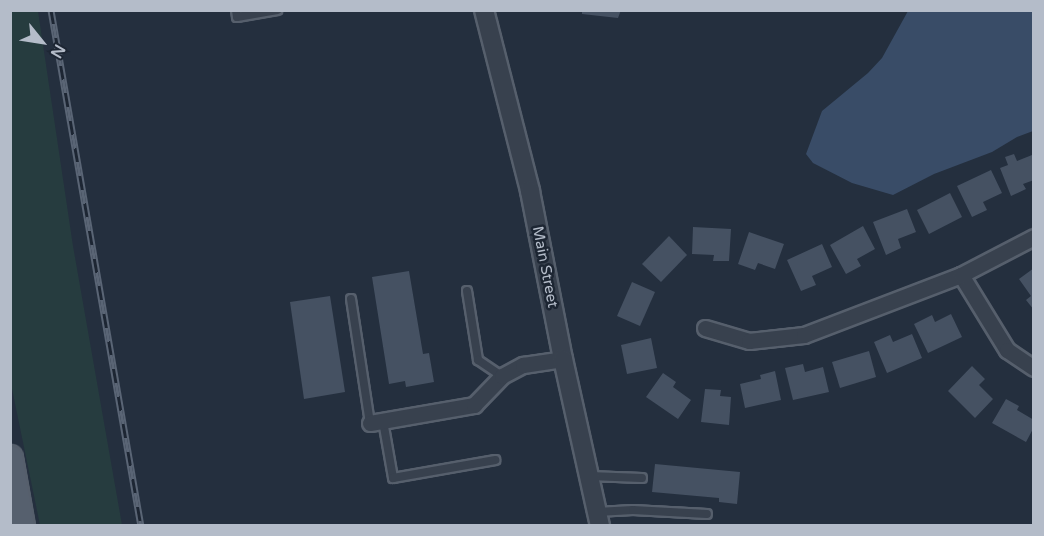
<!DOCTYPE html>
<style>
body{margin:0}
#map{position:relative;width:1044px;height:536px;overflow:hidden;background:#242f3e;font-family:"Varela Round",sans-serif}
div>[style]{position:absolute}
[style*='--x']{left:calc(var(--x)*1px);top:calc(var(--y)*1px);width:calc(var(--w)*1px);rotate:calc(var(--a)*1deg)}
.green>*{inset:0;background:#263c3f}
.water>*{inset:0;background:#394c67}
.building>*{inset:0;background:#455162}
.roads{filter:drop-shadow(2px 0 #565f6c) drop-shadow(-2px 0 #565f6c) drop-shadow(0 2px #565f6c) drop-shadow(0 -2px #565f6c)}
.service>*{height:8px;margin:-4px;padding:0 4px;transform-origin:4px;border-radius:4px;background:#38414e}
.minor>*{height:15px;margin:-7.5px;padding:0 7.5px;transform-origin:7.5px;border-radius:7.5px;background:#38414e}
.tertiary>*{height:18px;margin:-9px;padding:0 9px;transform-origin:9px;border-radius:9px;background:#38414e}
.primary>*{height:24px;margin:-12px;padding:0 12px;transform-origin:12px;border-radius:12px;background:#56606e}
.rail>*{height:7px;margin-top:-3.5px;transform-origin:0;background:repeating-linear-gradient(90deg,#1d2633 0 14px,#5a6575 0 28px);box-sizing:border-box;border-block:2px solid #5a6575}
span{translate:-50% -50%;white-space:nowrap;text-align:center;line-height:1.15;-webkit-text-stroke:5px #1d2633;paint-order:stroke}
.street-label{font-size:15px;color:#b4bcc9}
.frame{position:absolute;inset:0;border:12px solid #b4bcc9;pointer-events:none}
.north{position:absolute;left:12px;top:12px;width:60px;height:60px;-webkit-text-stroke:4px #1d2633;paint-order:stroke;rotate:120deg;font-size:16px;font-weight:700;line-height:24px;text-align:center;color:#b4bcc9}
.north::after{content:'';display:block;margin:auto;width:21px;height:27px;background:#b4bcc9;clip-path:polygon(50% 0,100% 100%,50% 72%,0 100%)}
</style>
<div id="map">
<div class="green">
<div style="clip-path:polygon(10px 11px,38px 11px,73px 246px,122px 525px,40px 525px,11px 384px)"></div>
</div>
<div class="water">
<div style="clip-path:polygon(908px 11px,1033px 11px,1033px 131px,1017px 137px,992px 152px,934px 174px,893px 195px,852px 183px,813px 163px,806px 154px,822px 111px,868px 73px,882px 58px)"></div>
</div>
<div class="building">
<div style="clip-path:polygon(582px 10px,621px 10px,618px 18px,582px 14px)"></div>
<div style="clip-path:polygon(1014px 154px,1017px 161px,1032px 155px,1034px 180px,1023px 184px,1026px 189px,1011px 196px,1000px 168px,1008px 165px,1005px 157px)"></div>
<div style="clip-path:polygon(991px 170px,1002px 193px,983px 202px,987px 210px,972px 217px,957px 186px)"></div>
<div style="clip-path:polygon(950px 193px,962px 217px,929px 234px,917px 210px)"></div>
<div style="clip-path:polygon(907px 209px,916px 232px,898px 239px,901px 248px,886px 255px,873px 222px)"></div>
<div style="clip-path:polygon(863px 226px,875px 249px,857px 259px,861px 266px,846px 274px,830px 245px)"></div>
<div style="clip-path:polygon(693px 227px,731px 229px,729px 261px,713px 261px,714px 255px,692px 254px)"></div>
<div style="clip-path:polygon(749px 232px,784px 244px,775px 269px,758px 263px,755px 270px,738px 264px)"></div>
<div style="clip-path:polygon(669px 236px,687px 255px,661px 282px,642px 264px)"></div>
<div style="clip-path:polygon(822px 244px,832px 267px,812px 276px,816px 285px,801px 291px,787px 260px)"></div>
<div style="clip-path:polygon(1034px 268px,1034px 310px,1026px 300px,1031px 296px,1019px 279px)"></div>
<div style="clip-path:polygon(409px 271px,423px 354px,429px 353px,434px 382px,406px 387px,405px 381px,389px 384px,372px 277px)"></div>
<div style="clip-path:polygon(632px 282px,655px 292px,640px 326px,617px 316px)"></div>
<div style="clip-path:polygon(330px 296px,345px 392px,304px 399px,290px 302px)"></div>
<div style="clip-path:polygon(951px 314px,962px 337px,928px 353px,914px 324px,932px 315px,935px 322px)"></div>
<div style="clip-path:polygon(912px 334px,922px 358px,887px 373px,874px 342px,890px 335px,893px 342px)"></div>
<div style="clip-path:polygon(651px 338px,657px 368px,627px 374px,621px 345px)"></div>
<div style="clip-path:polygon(869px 351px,876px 377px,840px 388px,832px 362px)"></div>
<div style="clip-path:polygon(803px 364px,805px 372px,823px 367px,829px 392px,793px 400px,785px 368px)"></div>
<div style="clip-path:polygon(972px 366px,985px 379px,979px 385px,993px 399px,975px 418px,948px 391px)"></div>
<div style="clip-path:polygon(775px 371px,781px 400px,745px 408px,740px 384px,761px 379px,760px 375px)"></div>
<div style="clip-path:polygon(663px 373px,676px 382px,673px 387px,691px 400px,678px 419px,646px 397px)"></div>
<div style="clip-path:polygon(705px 389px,721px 390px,720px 396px,731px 397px,729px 425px,701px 422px)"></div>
<div style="clip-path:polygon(1006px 399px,1019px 406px,1017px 410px,1034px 420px,1034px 427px,1026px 442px,992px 423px)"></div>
<div style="clip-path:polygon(655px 464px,740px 472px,737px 504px,719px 502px,719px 498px,652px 492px)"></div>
</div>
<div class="roads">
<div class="service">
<div style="--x:236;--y:10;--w:7;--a:82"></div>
<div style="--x:237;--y:17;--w:41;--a:-9.9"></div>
<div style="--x:467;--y:291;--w:70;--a:80.9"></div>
<div style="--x:478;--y:360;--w:29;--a:34"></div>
<div style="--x:351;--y:299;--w:125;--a:81.3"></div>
<div style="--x:383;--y:421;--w:58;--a:80"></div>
<div style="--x:393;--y:478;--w:104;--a:-10"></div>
<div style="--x:589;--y:476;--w:53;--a:2.2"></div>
<div style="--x:597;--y:512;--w:36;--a:-3"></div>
<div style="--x:633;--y:510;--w:74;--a:3.1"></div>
</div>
<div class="minor">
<div style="--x:961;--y:275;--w:88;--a:58.5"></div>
<div style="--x:1007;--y:350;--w:32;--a:34"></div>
<div style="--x:705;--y:328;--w:46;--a:16.5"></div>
<div style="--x:749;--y:341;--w:55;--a:-6.2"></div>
<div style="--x:804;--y:335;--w:168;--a:-20.9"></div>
<div style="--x:961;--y:275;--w:82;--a:-27.5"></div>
<div style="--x:370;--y:423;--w:106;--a:-9.8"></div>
<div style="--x:474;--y:405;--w:40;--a:-46"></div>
<div style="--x:502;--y:376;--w:24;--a:-28"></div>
<div style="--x:523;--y:365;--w:40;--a:-8.5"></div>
</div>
<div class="tertiary">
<div style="--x:484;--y:10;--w:187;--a:75.7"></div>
<div style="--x:530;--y:191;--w:171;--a:78.9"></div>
<div style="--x:563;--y:359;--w:171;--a:77.5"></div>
</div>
<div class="primary">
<div style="--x:10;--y:458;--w:69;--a:80"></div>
</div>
</div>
<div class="rail">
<div style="--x:51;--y:10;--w:524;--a:80.11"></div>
</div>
<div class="street-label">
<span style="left:545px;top:267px;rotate:79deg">Main Street</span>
</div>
<div class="frame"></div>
<div class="north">N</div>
</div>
